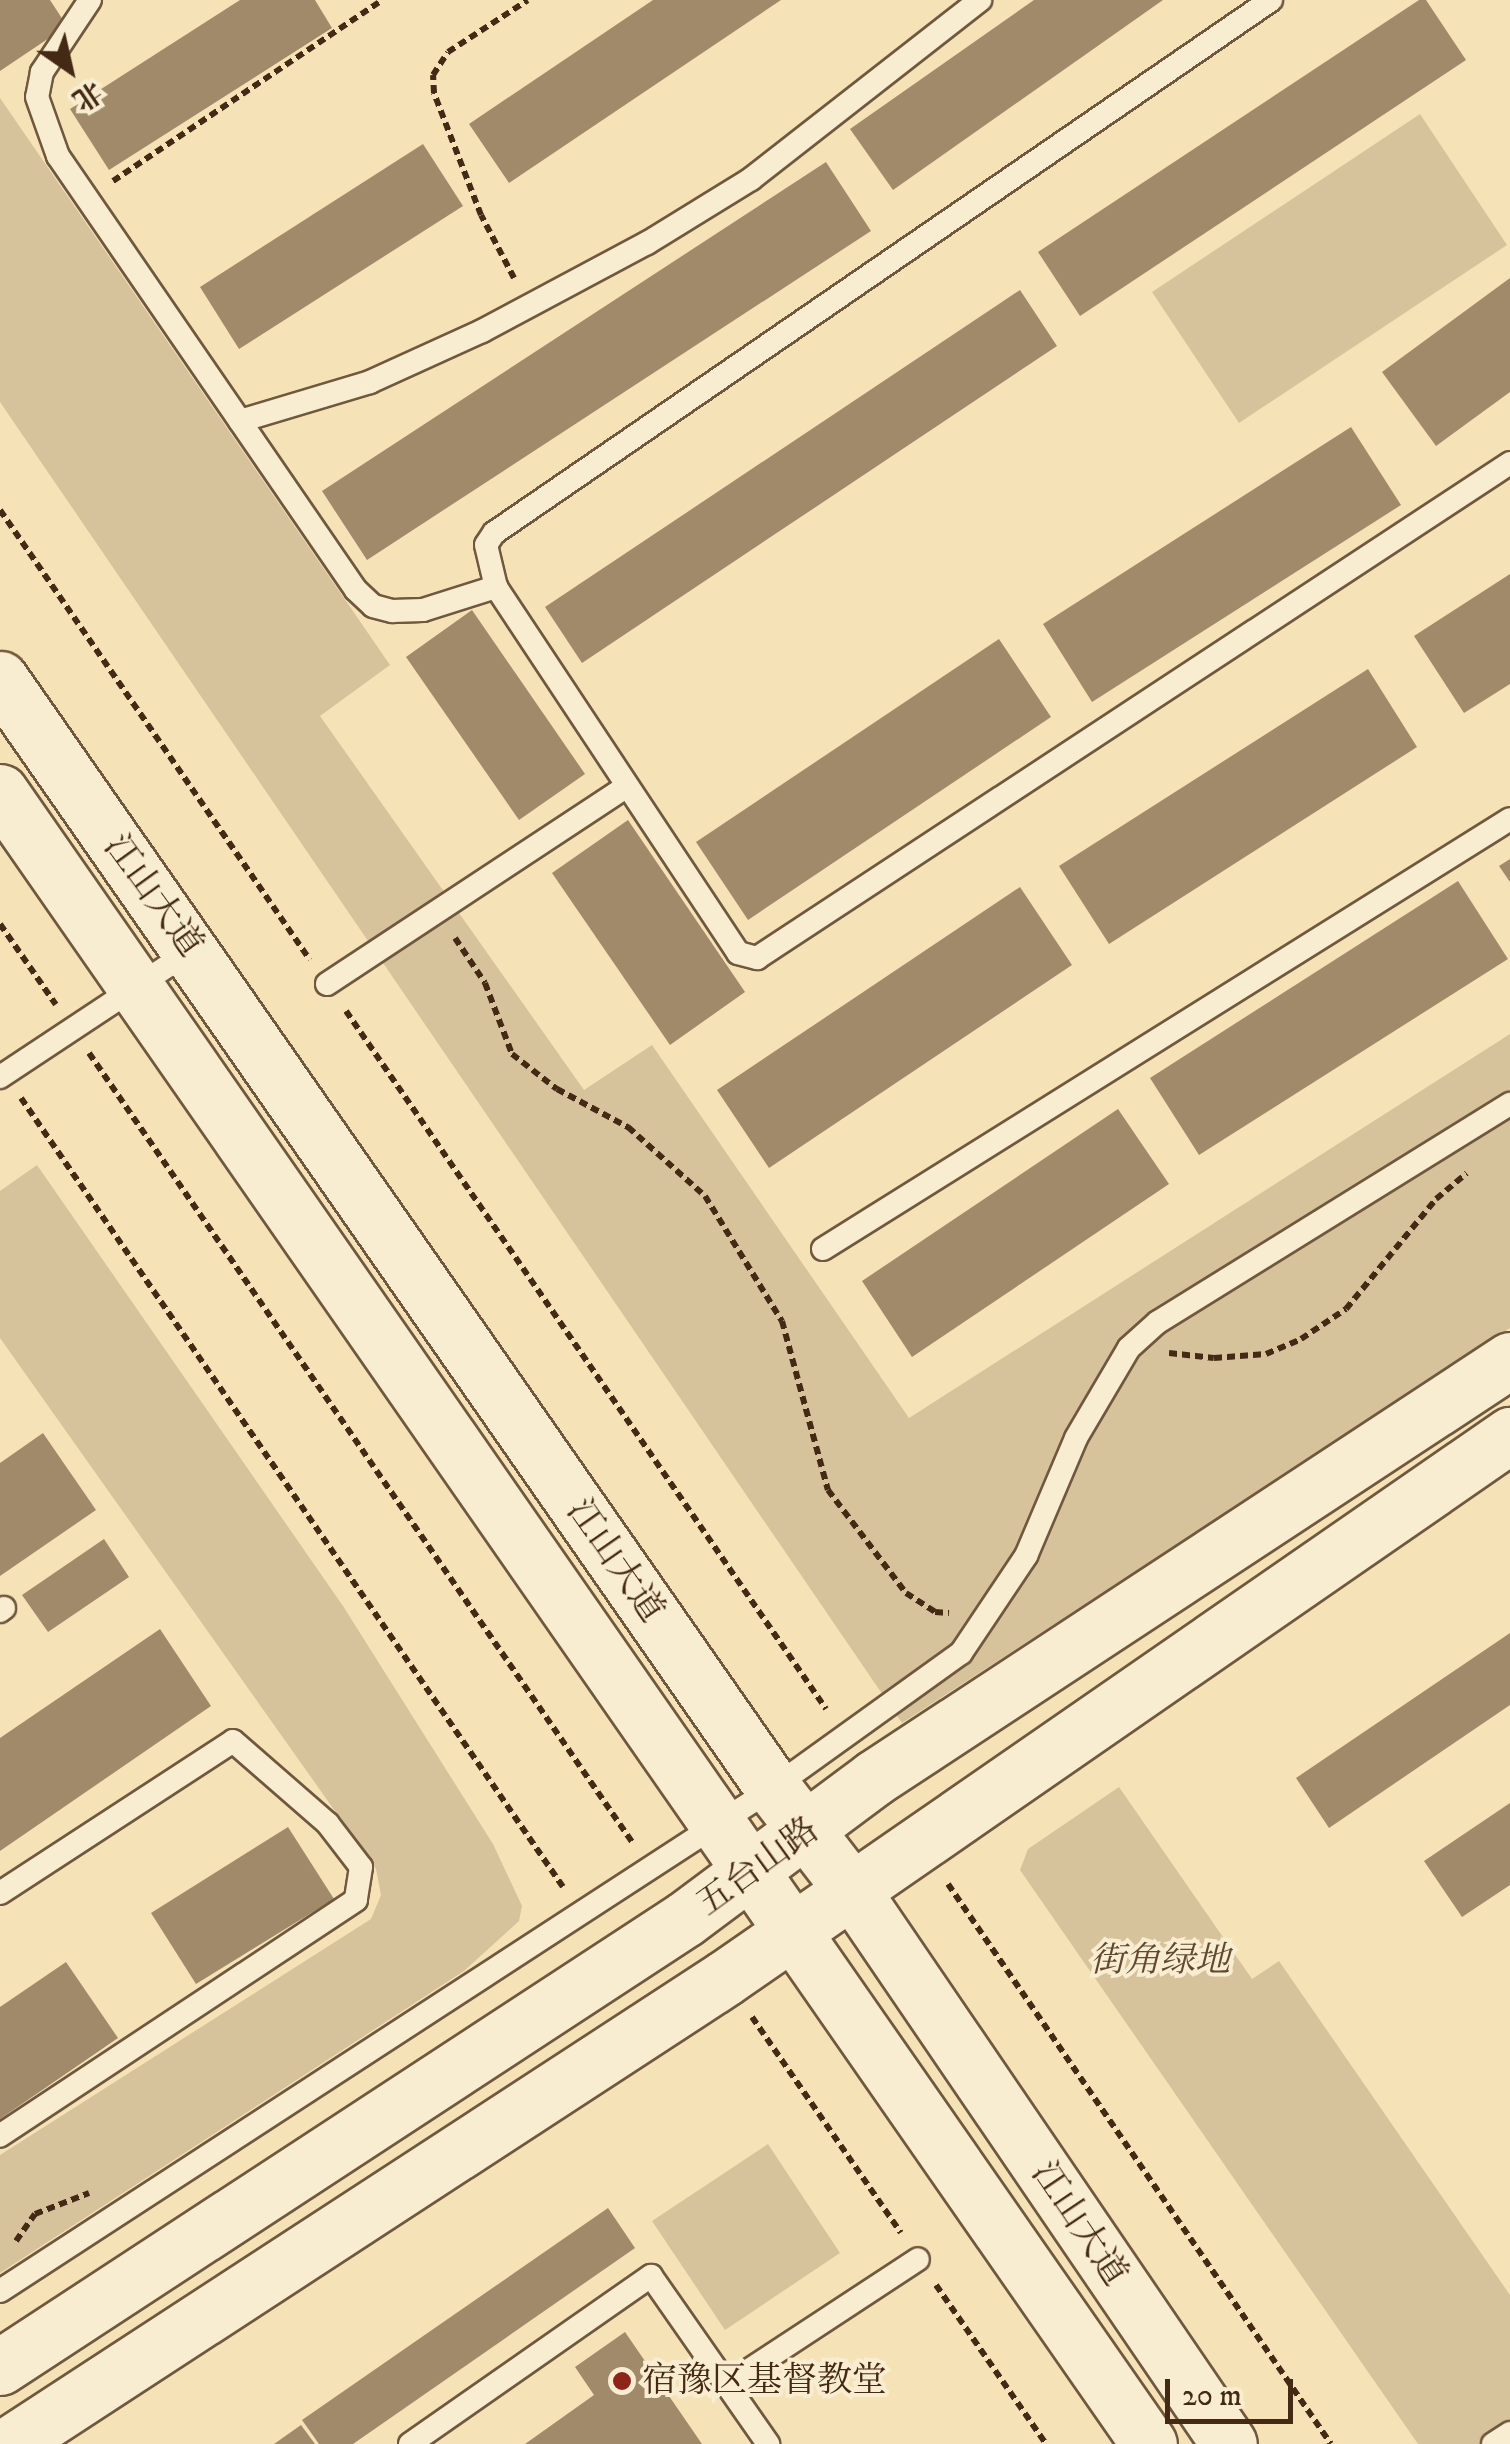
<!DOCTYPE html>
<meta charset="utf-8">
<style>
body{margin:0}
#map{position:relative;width:1510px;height:2444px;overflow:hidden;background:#f5e3b7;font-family:"IM FELL DW Pica","Noto Serif SC",serif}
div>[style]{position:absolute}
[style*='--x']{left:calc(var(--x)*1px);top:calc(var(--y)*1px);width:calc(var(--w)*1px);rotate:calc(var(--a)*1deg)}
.green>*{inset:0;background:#d7c39b}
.building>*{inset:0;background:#a08a69}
.path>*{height:6px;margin-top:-3px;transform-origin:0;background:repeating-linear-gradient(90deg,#442915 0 8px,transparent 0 13px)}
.roads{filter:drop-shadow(2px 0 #70583e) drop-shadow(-2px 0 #70583e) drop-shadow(0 2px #70583e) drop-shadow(0 -2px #70583e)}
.lane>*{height:22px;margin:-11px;padding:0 11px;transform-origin:11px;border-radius:11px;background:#f8edd0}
.secondary>*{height:55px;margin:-27.5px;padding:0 27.5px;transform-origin:27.5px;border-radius:27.5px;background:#f8edd0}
.dots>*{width:28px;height:28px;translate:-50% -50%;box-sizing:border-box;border:5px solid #f8edd0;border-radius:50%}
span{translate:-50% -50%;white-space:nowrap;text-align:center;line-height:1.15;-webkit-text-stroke:8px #f8edd0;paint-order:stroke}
.street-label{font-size:35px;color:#442915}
.park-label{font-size:35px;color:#614830;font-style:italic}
.poi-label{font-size:35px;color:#442915}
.left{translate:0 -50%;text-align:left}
.north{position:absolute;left:20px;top:20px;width:100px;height:100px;-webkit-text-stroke:8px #f8edd0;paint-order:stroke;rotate:146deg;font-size:28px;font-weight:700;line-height:40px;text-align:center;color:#442915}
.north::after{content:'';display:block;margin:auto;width:35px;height:45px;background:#442915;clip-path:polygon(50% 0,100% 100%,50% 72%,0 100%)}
.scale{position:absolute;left:1165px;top:2379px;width:128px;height:45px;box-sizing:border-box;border:5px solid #442915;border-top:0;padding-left:12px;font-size:30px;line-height:35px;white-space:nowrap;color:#442915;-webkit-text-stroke:8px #f8edd0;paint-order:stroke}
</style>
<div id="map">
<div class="green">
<div style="clip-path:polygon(0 98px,390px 665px,320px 716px,584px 1090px,652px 1045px,909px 1418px,1510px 1034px,1510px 1328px,902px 1723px,0 402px)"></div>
<div style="clip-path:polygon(1420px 114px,1507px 245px,1239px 423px,1152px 292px)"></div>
<div style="clip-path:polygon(37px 1165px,343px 1606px,493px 1844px,522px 1906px,519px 1921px,464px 1971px,0 2273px,0 2155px,371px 1919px,381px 1895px,376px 1869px,0 1338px,0 1191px)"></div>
<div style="clip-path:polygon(1119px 1787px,1252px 1979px,1279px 1961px,1510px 2295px,1510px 2444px,1418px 2444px,1020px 1870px,1028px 1849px)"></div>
<div style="clip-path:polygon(768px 2144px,840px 2253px,725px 2330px,652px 2221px)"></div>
</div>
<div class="building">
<div style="clip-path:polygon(0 0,50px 0,67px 26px,0 71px)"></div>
<div style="clip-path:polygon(240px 0,315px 0,332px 28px,109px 170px,70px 109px)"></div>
<div style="clip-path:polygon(653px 0,781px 0,509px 183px,469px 124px)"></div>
<div style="clip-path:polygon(1034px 0,1163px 0,893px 190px,850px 129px)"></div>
<div style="clip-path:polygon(1419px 0,1426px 0,1466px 60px,1080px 316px,1038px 252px)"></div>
<div style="clip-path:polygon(423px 144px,463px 206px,239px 349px,200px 287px)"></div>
<div style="clip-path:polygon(826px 162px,871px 231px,367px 560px,322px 491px)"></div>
<div style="clip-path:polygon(1510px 278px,1510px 392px,1436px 446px,1382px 372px)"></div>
<div style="clip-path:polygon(1020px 290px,1057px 346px,582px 663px,545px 607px)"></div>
<div style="clip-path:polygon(1351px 427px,1401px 505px,1092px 702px,1043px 624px)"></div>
<div style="clip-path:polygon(1510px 574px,1510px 684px,1464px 713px,1414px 636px)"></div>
<div style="clip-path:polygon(472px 610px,585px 774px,519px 820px,406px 657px)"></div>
<div style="clip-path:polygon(999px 639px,1051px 717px,748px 920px,696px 842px)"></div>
<div style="clip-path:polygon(1368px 669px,1417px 747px,1109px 944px,1059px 866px)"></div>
<div style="clip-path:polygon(628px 820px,745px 992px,670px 1045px,552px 873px)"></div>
<div style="clip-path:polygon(1510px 859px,1510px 882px,1499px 866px)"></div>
<div style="clip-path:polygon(1458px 881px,1508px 959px,1199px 1155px,1150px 1078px)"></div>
<div style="clip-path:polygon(1020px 887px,1072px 965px,769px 1168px,717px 1090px)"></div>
<div style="clip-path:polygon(1118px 1109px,1169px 1184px,912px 1357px,862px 1281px)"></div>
<div style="clip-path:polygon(43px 1433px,96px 1510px,0 1576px,0 1463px)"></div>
<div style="clip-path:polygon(104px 1539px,129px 1577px,48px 1632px,22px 1595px)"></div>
<div style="clip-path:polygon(160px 1629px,211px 1706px,0 1851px,0 1738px)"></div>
<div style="clip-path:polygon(1510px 1633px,1510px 1705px,1329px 1828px,1296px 1778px)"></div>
<div style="clip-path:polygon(1510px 1803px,1510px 1885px,1462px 1917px,1424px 1861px)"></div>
<div style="clip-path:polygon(288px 1827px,334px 1899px,196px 1984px,151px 1913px)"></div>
<div style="clip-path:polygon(66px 1962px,118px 2038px,0 2119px,0 2007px)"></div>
<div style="clip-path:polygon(608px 2208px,635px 2248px,353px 2444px,319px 2444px,302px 2420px)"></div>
<div style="clip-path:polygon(625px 2332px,702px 2444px,525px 2444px,594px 2395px,575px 2367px)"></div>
<div style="clip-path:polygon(301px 2425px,315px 2444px,274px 2444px)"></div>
</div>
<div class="path">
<div style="--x:113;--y:181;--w:324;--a:-33.9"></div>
<div style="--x:514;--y:278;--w:71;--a:-117.6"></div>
<div style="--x:481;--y:215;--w:131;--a:-111.1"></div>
<div style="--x:434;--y:93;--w:18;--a:-93"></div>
<div style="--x:433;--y:75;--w:27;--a:-57"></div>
<div style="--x:448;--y:52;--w:95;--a:-33"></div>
<div style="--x:0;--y:510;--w:546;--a:55.44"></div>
<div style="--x:0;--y:924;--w:98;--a:55.3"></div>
<div style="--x:455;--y:938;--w:54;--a:56.3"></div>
<div style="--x:485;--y:983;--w:76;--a:69.2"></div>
<div style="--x:512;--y:1054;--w:57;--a:37.9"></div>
<div style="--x:557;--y:1089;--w:81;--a:28.2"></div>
<div style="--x:628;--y:1127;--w:103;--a:41.9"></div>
<div style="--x:705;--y:1196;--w:147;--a:58.4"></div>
<div style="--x:782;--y:1321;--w:175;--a:74.8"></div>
<div style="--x:828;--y:1490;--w:129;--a:52.9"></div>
<div style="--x:906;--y:1593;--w:35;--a:33"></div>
<div style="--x:935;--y:1612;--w:14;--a:4"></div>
<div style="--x:346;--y:1011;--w:847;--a:55.48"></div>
<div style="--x:89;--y:1053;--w:958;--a:55.46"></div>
<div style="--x:21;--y:1098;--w:957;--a:55.51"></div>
<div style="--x:1169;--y:1353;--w:45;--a:6.3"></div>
<div style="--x:1214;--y:1358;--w:52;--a:-4.4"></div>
<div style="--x:1266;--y:1354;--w:38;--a:-23"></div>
<div style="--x:1301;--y:1339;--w:54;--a:-33.7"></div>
<div style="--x:1346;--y:1309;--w:142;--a:-50.7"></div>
<div style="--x:1436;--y:1199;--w:40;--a:-40"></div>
<div style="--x:948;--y:1884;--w:678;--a:55.63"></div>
<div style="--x:752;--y:2017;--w:262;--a:55.4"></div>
<div style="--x:16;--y:2241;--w:33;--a:-55"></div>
<div style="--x:35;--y:2214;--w:58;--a:-21.3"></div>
<div style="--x:936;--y:2285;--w:193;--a:55.3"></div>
</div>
<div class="roads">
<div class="lane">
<div style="--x:90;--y:0;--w:87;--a:123.7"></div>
<div style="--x:42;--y:72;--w:25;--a:101"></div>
<div style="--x:37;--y:97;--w:63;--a:70.4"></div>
<div style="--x:58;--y:156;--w:526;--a:55.53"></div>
<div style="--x:356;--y:590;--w:23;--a:43"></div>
<div style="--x:373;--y:606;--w:20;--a:15"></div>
<div style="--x:392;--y:611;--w:31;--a:-2"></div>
<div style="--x:423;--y:610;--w:77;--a:-17.5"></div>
<div style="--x:1271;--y:0;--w:942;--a:145.55"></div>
<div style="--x:494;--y:533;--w:14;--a:124"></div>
<div style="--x:486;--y:545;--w:43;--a:76.6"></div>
<div style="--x:496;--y:587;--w:439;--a:56.5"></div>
<div style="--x:738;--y:953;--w:20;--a:15"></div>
<div style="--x:757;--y:958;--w:901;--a:-33.32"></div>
<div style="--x:240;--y:421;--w:136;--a:-16.7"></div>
<div style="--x:370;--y:382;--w:123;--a:-24.5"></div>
<div style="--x:482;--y:331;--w:187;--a:-28.1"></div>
<div style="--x:647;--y:243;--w:122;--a:-31.6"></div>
<div style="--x:751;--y:179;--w:291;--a:-38"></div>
<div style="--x:327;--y:984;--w:359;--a:-33.4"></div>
<div style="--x:0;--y:1077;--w:227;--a:-33.5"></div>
<div style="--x:823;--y:1249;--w:810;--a:-32.04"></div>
<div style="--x:0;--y:1611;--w:5;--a:-37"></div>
<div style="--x:0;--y:1893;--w:278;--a:-33.1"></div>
<div style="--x:233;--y:1741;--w:126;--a:41.1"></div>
<div style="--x:328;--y:1824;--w:54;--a:52.5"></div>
<div style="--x:361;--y:1867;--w:33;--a:99"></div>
<div style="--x:356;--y:1900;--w:427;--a:146.5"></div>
<div style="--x:0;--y:2291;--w:922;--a:-33.05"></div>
<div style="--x:773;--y:1788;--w:231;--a:-35.7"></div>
<div style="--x:961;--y:1653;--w:117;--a:-56.2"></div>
<div style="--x:1026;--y:1556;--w:128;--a:-67"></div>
<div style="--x:1076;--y:1438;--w:104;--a:-59.5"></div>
<div style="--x:1129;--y:1348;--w:39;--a:-42"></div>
<div style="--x:1158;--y:1322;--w:414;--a:-31.8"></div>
<div style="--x:728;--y:2384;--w:227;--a:-33.3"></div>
<div style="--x:410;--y:2444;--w:294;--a:-34.9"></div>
<div style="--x:651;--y:2276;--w:205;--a:55.1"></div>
<div style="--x:1493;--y:2444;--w:20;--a:-33"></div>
</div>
<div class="secondary">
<div style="--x:0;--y:679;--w:1352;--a:55.12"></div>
<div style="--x:773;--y:1788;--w:128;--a:52.3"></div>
<div style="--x:851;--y:1889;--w:671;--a:55.74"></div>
<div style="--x:0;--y:792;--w:2012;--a:55.18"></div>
<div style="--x:0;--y:2367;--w:818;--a:-33.19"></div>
<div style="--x:685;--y:1919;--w:236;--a:-36.7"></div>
<div style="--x:874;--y:1778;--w:761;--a:-33.31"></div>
<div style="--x:10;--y:2444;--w:853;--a:-33.09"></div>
<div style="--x:725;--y:1978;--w:955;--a:-34.67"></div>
</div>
</div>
<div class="dots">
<div style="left:622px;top:2381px;background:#8f2418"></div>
</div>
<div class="street-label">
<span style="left:153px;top:896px;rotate:54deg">江山大道</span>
<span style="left:615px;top:1561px;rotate:55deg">江山大道</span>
<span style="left:758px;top:1867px;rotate:-36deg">五台山路</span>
<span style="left:1079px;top:2224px;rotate:56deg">江山大道</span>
</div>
<div class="park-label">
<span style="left:1160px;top:1961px">街角绿地</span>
</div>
<div class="poi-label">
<span class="left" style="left:642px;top:2381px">宿豫区基督教堂</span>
</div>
<div class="north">北</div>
<div class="scale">20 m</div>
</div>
